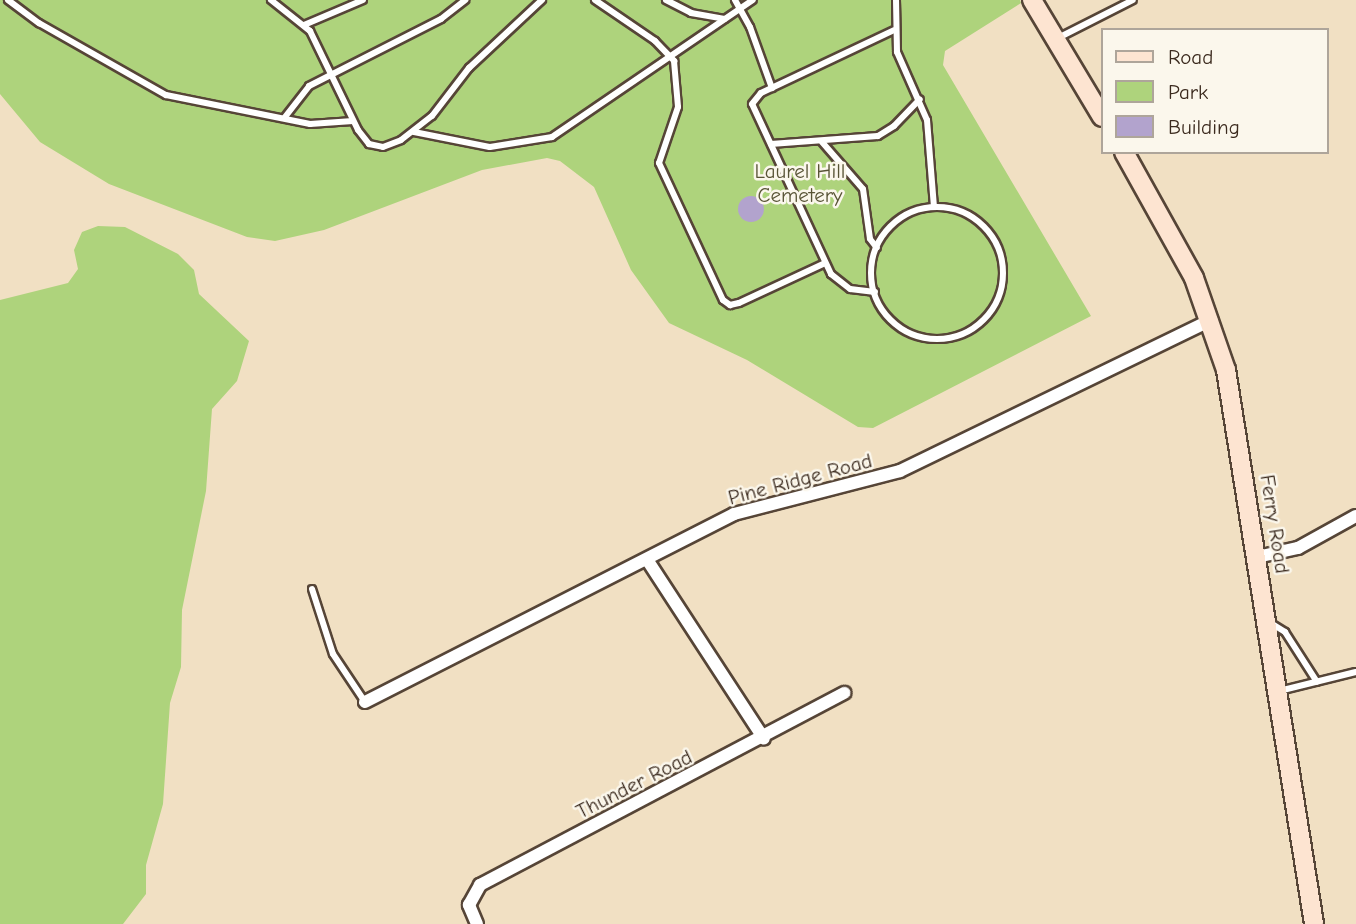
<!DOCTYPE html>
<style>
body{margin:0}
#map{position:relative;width:1356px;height:924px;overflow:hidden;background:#f1e0c3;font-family:"Comic Neue",sans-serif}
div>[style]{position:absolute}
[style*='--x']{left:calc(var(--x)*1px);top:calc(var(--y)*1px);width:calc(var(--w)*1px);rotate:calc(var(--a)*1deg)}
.green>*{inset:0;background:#aed37c}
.building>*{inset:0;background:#b2a3cd}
.round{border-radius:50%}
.roads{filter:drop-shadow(2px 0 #564537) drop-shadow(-2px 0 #564537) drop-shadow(0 2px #564537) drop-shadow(0 -2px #564537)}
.service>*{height:6px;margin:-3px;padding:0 3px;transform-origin:3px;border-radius:3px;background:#fff}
.service>.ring{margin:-3px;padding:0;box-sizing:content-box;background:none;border:6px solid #fff;border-radius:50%}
.minor>*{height:12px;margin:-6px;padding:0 6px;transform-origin:6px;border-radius:6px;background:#fff}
.secondary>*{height:18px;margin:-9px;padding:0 9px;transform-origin:9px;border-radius:9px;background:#fde4d1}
span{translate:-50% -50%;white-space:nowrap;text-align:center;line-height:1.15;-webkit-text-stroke:5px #fbf7ec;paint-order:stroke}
.park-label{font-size:21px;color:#585436}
.street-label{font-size:21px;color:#3b2a1e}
.legend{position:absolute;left:1101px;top:28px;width:228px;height:126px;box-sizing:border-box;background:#fbf7ec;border:2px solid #aea59a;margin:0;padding:9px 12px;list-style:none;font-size:21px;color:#3b2a1e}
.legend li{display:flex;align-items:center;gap:14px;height:35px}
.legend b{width:35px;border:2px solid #aea59a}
</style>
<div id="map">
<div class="green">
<div style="clip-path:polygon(0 0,1020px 0,1021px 3px,945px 51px,943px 65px,1091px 316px,873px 428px,858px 427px,747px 360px,669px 323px,631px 270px,594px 187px,560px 161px,547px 158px,482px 170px,324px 230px,275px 241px,247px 237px,109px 184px,40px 142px,0 94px)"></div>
<div style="clip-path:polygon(98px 226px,125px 227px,178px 254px,194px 270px,199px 294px,249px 341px,237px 381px,212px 409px,206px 491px,182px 610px,181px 667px,170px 703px,163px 804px,146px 865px,146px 894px,123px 924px,0 924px,0 300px,68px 283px,78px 269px,74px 250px,82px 232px)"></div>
</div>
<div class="building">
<div class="round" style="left:738px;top:196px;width:26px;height:26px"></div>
</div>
<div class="roads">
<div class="service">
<div style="--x:8;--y:0;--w:39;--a:37"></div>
<div style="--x:39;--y:23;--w:146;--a:29.6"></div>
<div style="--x:166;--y:95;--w:147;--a:11.4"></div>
<div style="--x:310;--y:124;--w:43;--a:-4"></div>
<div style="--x:271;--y:0;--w:50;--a:38.5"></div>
<div style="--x:310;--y:31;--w:110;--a:64.1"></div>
<div style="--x:358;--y:130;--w:18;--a:52"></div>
<div style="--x:369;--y:144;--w:14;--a:12"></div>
<div style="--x:383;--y:147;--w:19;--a:-21"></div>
<div style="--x:401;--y:140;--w:39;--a:-38"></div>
<div style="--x:432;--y:116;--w:61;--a:-52.4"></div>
<div style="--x:469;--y:68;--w:100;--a:-43"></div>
<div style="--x:595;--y:0;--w:73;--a:34.3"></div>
<div style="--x:655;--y:41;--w:28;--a:46"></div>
<div style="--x:674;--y:61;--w:46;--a:85"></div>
<div style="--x:678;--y:107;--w:59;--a:108.7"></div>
<div style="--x:659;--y:163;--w:151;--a:65"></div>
<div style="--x:723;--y:300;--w:9;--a:36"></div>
<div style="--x:730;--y:305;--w:9;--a:-13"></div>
<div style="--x:739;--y:303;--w:95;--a:-24.9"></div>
<div style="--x:666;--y:0;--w:28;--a:27"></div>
<div style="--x:691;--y:13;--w:34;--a:10"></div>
<div style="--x:735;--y:0;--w:31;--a:61"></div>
<div style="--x:750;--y:27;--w:65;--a:70.2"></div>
<div style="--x:896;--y:0;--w:52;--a:88.9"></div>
<div style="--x:897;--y:52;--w:74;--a:66.2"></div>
<div style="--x:927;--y:120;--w:87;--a:85.4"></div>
<div style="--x:304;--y:25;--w:64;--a:-23"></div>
<div style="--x:1056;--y:39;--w:86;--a:-26.9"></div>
<div style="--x:285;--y:117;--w:39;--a:-52"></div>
<div style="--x:309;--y:86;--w:148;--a:-26.9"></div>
<div style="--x:441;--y:19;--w:31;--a:-38"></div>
<div style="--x:414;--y:132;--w:77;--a:11.2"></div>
<div style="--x:490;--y:147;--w:63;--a:-9.2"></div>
<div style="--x:552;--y:137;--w:243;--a:-34.3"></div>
<div style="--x:822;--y:142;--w:62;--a:48.9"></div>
<div style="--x:863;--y:189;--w:50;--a:82"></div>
<div style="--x:870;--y:239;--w:11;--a:52"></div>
<div style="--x:771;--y:144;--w:107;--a:-4.3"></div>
<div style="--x:878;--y:136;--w:19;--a:-32"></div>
<div style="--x:894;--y:126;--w:37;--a:-46"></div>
<div class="ring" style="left:871px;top:207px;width:126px;height:126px"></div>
<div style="--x:875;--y:292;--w:25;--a:-173"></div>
<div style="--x:850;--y:289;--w:24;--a:-142"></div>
<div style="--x:831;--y:274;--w:187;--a:-114.9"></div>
<div style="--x:752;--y:104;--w:14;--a:-51"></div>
<div style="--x:761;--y:93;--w:147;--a:-25.3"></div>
<div style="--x:312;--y:589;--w:68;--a:72.1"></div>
<div style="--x:333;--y:654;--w:58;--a:56.3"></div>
<div style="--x:1269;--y:622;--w:19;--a:32"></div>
<div style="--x:1285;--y:632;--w:59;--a:57.4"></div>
<div style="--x:1279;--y:691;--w:79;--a:-13.9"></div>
</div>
<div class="minor">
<div style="--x:1257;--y:557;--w:42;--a:-12.4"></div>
<div style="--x:1298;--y:548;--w:66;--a:-28.9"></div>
<div style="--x:648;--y:561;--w:212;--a:56.9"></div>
<div style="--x:365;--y:702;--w:414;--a:-27"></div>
<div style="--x:734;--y:514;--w:171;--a:-14.5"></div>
<div style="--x:900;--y:471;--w:346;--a:-25.9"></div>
<div style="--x:477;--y:924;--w:21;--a:-113"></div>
<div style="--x:469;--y:905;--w:23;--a:-61"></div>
<div style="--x:480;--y:885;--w:412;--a:-27.8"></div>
</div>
<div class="secondary">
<div style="--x:1032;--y:0;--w:136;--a:59.1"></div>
<div style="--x:1124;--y:152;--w:144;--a:60.9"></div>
<div style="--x:1194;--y:278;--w:97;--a:70.8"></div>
<div style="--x:1226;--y:370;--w:561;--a:80.97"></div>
</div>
</div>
<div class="park-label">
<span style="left:800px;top:183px">Laurel Hill<br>Cemetery</span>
</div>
<div class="street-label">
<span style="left:800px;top:479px;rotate:-15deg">Pine Ridge Road</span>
<span style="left:1275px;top:524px;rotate:81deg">Ferry Road</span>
<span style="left:634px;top:784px;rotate:-27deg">Thunder Road</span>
</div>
<ul class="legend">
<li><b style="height:9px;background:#fde4d1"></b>Road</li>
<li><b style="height:19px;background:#aed37c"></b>Park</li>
<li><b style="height:19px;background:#b2a3cd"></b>Building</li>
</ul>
</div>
